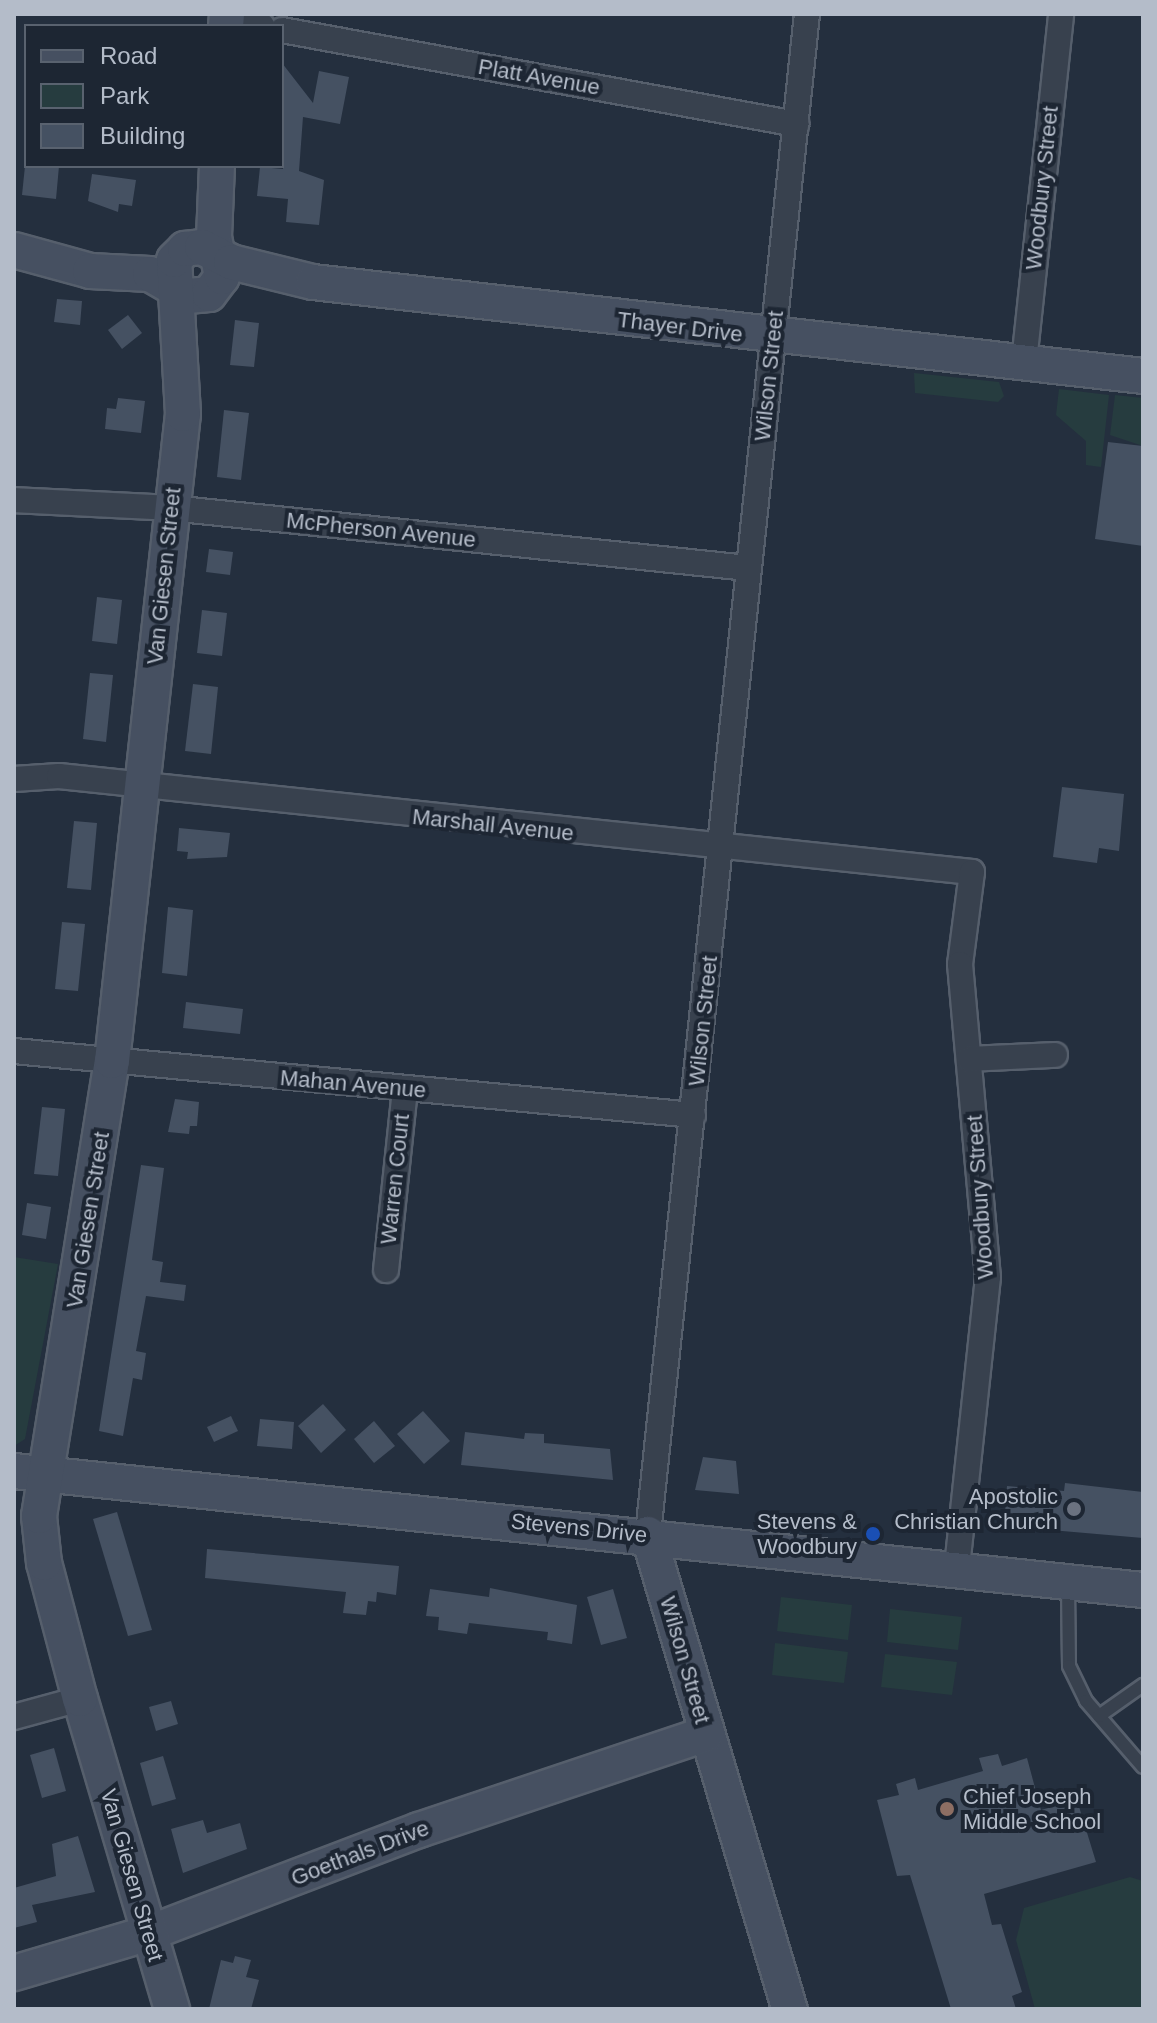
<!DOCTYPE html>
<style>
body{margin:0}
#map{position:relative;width:1157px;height:2023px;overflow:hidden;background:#242f3e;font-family:Helvetica,sans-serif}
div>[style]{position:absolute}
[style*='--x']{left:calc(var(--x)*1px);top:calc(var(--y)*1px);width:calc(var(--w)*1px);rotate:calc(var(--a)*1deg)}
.green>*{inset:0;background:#263c3f}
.building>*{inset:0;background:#455162}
.roads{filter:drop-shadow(2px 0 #565f6c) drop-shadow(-2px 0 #565f6c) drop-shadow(0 2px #565f6c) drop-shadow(0 -2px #565f6c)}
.lane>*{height:12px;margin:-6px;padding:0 6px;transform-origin:6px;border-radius:6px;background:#38414e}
.street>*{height:24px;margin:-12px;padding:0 12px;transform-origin:12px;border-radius:12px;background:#38414e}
.secondary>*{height:34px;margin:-17px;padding:0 17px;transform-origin:17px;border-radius:17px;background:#465061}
.dots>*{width:22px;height:22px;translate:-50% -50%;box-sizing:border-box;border:4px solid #1d2633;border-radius:50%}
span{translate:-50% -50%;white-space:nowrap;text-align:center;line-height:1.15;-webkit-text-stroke:8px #1d2633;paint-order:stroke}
.street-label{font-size:22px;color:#b4bcc9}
.poi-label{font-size:22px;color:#b4bcc9}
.right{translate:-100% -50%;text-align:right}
.left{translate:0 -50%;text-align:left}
.frame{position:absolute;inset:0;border:16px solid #b4bcc9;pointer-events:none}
.legend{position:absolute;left:24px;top:24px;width:260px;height:144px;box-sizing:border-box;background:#1d2633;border:2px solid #59626f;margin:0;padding:10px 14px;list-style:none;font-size:24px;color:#b4bcc9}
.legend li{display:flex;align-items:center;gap:16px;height:40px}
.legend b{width:40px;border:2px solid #59626f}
</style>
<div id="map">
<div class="green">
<div style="clip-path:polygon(914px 373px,999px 382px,1004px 396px,998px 402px,915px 393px)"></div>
<div style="clip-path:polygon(1059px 389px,1109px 395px,1101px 467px,1086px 465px,1086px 441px,1056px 415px)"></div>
<div style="clip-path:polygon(1115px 395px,1143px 398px,1143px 446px,1110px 435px)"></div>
<div style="clip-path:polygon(14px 1257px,58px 1264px,25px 1439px,14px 1446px)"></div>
<div style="clip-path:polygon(781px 1597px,852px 1605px,848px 1640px,777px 1631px)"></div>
<div style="clip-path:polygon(890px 1609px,962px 1617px,958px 1650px,887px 1642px)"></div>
<div style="clip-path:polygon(775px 1643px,848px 1652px,844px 1683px,772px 1675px)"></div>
<div style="clip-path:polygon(885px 1654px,957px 1662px,952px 1695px,881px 1687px)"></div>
<div style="clip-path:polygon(1130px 1877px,1143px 1881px,1143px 2009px,1035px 2009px,1016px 1940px,1024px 1908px)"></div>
</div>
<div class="building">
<div style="clip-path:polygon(282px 63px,313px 103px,319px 71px,349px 77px,340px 124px,303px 117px,299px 171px,324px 180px,319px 225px,286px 222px,288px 199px,257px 196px,260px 167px,283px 169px)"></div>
<div style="clip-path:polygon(25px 166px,59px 166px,56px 199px,22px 195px)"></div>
<div style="clip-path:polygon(92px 174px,136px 180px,132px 206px,119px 204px,118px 212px,88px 201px)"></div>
<div style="clip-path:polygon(57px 299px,82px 301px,80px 325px,54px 322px)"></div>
<div style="clip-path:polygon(128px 315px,142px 333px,122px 349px,108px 330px)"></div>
<div style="clip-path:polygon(235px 320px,259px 323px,254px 367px,230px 365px)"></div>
<div style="clip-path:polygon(118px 398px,145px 401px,141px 433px,105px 429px,107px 408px,116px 409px)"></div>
<div style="clip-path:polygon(224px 410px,249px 413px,241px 480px,217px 477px)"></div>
<div style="clip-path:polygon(1108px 442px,1143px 446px,1143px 546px,1095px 539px)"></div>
<div style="clip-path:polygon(209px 549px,233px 552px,230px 575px,206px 572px)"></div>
<div style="clip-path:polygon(97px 597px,122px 600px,117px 644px,92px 641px)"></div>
<div style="clip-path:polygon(202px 610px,227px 613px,222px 656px,197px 653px)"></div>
<div style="clip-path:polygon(90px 673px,113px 675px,106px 742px,83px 739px)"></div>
<div style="clip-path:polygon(193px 684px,218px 687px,211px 754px,185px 751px)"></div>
<div style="clip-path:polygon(1062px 787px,1124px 794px,1119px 851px,1099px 848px,1097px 863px,1053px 857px)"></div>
<div style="clip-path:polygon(74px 821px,97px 823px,91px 890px,67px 888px)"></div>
<div style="clip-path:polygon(179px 828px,230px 833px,227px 857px,187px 859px,188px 852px,177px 851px)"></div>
<div style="clip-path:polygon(168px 907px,193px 910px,187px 976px,162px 973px)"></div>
<div style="clip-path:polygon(62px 922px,85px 924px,78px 991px,55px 989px)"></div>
<div style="clip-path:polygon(186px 1002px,243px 1009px,240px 1034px,183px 1028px)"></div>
<div style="clip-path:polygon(175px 1099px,199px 1102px,197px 1126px,190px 1126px,189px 1134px,168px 1132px)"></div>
<div style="clip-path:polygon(42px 1107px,65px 1109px,58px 1176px,34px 1174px)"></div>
<div style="clip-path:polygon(141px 1165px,164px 1168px,152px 1260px,163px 1262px,160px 1282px,186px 1285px,184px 1301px,146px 1296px,136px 1351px,146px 1353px,142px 1380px,133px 1378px,123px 1436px,99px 1431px)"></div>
<div style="clip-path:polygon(27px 1203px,51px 1207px,46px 1239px,22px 1235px)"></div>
<div style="clip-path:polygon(323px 1404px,346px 1430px,321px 1453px,298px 1426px)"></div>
<div style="clip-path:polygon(423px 1411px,450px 1441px,424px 1464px,397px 1434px)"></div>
<div style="clip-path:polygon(231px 1416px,238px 1431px,214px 1442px,207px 1427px)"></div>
<div style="clip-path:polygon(260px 1419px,294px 1422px,292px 1449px,257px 1446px)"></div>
<div style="clip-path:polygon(374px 1421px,395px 1446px,374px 1463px,354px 1439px)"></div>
<div style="clip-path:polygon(465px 1432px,524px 1439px,525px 1433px,544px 1434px,544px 1443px,610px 1449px,613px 1480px,461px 1465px)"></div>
<div style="clip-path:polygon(703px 1457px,736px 1461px,739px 1494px,695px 1490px)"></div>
<div style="clip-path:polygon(1065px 1483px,1143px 1492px,1143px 1538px,1004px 1526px,1007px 1486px,1064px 1491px)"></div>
<div style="clip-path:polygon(117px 1512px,152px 1630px,128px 1636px,93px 1519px)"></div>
<div style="clip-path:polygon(207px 1549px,399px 1566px,396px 1595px,377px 1592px,376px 1602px,368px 1601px,366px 1615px,343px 1613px,346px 1592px,205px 1578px)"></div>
<div style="clip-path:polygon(490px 1588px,577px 1605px,572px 1644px,547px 1640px,548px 1632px,469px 1623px,467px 1634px,438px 1630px,439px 1617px,426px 1616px,430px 1589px,489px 1597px)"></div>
<div style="clip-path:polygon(613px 1589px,627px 1638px,601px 1645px,587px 1597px)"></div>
<div style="clip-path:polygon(171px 1701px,178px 1724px,156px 1731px,149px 1707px)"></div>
<div style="clip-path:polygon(54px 1748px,66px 1791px,42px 1798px,30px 1755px)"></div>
<div style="clip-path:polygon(998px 1754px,1002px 1766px,1027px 1758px,1041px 1810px,1077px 1800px,1096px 1862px,984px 1894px,992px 1925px,1001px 1924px,1022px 1992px,1012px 1996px,1016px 2009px,951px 2009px,910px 1875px,897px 1876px,877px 1800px,899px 1795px,896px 1784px,915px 1778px,918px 1790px,983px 1771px,979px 1758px)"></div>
<div style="clip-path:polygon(163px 1756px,176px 1799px,152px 1806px,140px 1763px)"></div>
<div style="clip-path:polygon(203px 1820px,207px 1833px,240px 1823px,247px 1849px,183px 1873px,171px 1829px)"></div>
<div style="clip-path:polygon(78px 1836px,95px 1892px,32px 1905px,37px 1922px,14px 1928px,14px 1888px,56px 1876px,52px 1844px)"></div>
<div style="clip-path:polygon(235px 1956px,251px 1960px,246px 1977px,259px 1980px,251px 2009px,209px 2009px,221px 1960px,233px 1963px)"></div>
</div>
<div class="roads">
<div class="lane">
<div style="--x:1068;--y:1585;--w:81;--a:89.3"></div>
<div style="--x:1069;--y:1666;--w:39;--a:64"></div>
<div style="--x:1086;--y:1701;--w:87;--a:49.2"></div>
<div style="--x:1099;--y:1716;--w:54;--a:-35.2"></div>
</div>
<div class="street">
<div style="--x:227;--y:19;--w:36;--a:11"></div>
<div style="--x:282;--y:30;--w:523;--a:10.36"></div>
<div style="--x:1024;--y:362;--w:350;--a:-83.9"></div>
<div style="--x:14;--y:500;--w:157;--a:2.9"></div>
<div style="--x:171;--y:508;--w:580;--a:5.94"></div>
<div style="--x:14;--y:779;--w:45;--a:-3.8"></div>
<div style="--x:59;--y:776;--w:918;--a:6"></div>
<div style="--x:972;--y:872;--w:93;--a:97.4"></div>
<div style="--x:960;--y:964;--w:314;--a:84.9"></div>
<div style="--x:988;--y:1277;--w:294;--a:96.1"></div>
<div style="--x:14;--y:1051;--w:682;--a:5.38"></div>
<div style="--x:969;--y:1059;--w:86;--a:-2.7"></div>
<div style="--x:386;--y:1270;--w:182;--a:-84"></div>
<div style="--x:648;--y:1534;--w:1528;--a:-84.03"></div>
<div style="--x:14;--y:1717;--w:68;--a:-15.3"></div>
</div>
<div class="secondary">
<div style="--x:226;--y:26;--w:12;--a:-85"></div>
<div style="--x:14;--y:250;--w:79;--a:15.4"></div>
<div style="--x:90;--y:271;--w:60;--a:2.9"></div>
<div style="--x:150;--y:274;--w:44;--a:30.1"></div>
<div style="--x:188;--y:296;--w:21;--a:-5"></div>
<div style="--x:209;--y:294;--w:21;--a:-53"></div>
<div style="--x:222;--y:277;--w:41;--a:-101.3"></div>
<div style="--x:214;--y:237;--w:71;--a:-87.6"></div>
<div style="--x:14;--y:1471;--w:1135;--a:6.02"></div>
<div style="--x:648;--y:1534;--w:496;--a:73.4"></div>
<div style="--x:14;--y:1973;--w:141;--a:-16.5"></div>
<div style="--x:149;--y:1933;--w:289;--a:-20.9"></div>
<div style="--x:419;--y:1830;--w:303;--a:-18.5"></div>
<div style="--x:172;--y:2009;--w:323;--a:-106.5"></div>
<div style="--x:80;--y:1699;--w:141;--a:-104.8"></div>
<div style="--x:44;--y:1563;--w:47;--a:-96.1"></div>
<div style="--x:39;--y:1516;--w:461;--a:-80.9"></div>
<div style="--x:112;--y:1061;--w:651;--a:-83.74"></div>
<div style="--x:183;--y:414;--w:154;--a:-93.3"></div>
<div style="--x:174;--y:260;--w:16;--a:-45"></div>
<div style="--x:185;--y:249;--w:17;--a:-7"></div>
<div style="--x:202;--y:247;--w:33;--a:27"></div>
<div style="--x:231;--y:262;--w:84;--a:13.7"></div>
<div style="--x:313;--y:282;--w:835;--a:6.46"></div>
</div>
</div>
<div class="dots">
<div style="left:1074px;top:1509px;background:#6b7280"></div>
<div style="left:873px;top:1534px;background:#1a4fb4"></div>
<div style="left:947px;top:1809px;background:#8d6e63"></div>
</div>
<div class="street-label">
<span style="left:539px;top:77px;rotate:10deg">Platt Avenue</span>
<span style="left:1042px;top:188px;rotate:-84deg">Woodbury Street</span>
<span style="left:680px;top:327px;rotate:7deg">Thayer Drive</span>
<span style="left:769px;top:376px;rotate:-84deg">Wilson Street</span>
<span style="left:381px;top:530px;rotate:6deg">McPherson Avenue</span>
<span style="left:164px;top:576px;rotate:-84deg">Van Giesen Street</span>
<span style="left:493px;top:825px;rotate:6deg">Marshall Avenue</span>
<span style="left:703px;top:1021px;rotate:-84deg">Wilson Street</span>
<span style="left:353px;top:1084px;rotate:5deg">Mahan Avenue</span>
<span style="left:395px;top:1179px;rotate:-84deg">Warren Court</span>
<span style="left:980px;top:1197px;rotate:-94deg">Woodbury Street</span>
<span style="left:88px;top:1220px;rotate:-81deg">Van Giesen Street</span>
<span style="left:579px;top:1528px;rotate:6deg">Stevens Drive</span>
<span style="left:685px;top:1660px;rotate:74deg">Wilson Street</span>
<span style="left:360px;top:1853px;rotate:-21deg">Goethals Drive</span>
<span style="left:132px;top:1875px;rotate:74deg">Van Giesen Street</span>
</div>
<div class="poi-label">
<span class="right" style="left:1058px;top:1509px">Apostolic<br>Christian Church</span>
<span class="right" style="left:857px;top:1534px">Stevens &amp;<br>Woodbury</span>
<span class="left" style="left:963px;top:1809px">Chief Joseph<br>Middle School</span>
</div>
<div class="frame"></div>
<ul class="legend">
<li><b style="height:10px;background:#465061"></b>Road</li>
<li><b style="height:22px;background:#263c3f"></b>Park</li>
<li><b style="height:22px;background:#455162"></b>Building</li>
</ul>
</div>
